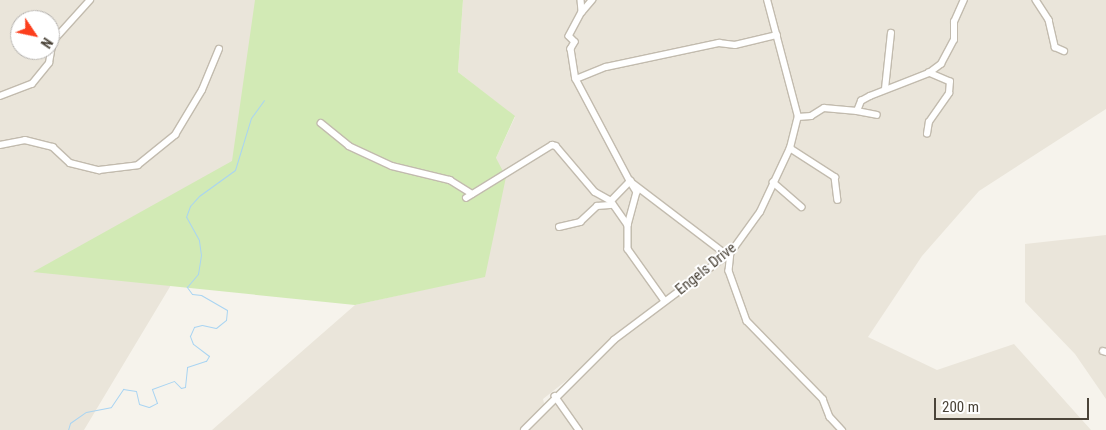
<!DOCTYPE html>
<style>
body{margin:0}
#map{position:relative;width:1106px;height:430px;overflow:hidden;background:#f6f3ec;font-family:"Roboto Condensed",sans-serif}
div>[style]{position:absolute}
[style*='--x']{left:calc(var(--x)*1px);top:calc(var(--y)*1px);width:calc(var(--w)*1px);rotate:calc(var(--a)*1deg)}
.residential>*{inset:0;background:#eae5da}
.green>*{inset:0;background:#d2eab5}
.stream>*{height:1px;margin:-0.5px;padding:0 0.5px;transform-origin:0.5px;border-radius:0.5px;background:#a9d4f2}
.roads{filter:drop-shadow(1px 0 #c2bbae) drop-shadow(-1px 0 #c2bbae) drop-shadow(0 1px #c2bbae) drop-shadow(0 -1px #c2bbae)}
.minor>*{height:5.5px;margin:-2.75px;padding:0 2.75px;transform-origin:2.75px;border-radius:2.75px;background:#fff}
span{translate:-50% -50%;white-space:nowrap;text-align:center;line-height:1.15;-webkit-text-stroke:4px #fff;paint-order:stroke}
.street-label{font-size:15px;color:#4b4439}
.north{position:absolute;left:10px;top:10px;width:50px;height:50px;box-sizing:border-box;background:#fff;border:1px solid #b7b4b0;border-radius:50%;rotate:124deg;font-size:14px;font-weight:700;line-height:20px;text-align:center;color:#4b4439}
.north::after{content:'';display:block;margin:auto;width:18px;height:22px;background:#fc3f1d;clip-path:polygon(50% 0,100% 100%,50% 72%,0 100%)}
.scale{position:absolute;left:934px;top:398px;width:155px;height:22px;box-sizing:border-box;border:2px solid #4b4439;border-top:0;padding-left:6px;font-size:15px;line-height:18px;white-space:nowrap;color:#4b4439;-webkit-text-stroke:4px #fff;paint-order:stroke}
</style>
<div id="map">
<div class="residential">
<div style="clip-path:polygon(evenodd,0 0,342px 0,84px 430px,0 430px,0 0,20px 20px,50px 20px,50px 50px,20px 50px,20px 20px)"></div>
<div style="clip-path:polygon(evenodd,463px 0,1106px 0,1106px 109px,979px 191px,922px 256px,868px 337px,937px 370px,1014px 344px,1091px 430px,212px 430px,355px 305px,485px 276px,496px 158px,515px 117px,458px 72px,463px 0,581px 369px,546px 411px,543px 399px,581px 369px)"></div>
<div style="clip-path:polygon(1106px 235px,1106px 399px,1075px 354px,1025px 302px,1025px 244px)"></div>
</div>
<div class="green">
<div style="clip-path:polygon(255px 0,463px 0,458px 72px,515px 116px,496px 158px,506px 177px,485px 277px,355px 305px,33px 272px,232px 161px)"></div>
</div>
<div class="stream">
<div style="--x:68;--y:430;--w:7;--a:-74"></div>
<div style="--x:70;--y:423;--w:19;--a:-35"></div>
<div style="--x:86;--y:412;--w:25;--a:-11"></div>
<div style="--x:111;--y:407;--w:22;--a:-56"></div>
<div style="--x:123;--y:389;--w:13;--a:9"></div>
<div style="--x:136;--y:391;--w:13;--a:77"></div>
<div style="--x:139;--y:404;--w:10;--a:17"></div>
<div style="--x:149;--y:407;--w:9;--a:-27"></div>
<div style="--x:157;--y:403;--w:15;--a:-110"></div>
<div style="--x:152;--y:389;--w:23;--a:-20"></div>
<div style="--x:174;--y:381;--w:10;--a:45"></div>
<div style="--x:181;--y:388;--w:4;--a:-14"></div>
<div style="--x:185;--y:387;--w:20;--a:-84"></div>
<div style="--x:187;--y:367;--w:20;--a:-18"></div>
<div style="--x:206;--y:361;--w:6;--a:-59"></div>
<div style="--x:209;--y:356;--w:20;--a:-143"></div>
<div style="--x:193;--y:344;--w:9;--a:-111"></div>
<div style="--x:190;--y:336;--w:10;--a:-66"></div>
<div style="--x:194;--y:327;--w:8;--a:-14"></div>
<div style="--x:202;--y:325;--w:14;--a:12"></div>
<div style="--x:216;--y:328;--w:13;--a:-39"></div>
<div style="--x:226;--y:320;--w:10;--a:-84"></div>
<div style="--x:227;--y:310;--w:30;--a:-150"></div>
<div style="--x:201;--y:295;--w:9;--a:-174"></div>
<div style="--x:192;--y:294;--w:9;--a:-126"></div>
<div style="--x:187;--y:287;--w:17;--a:-50"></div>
<div style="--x:198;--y:274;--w:19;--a:-81"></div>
<div style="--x:201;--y:255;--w:15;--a:-98"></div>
<div style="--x:199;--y:240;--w:26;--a:-119"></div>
<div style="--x:186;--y:217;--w:12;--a:-70"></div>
<div style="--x:190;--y:206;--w:13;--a:-48"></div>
<div style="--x:199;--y:196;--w:44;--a:-35.8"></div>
<div style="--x:235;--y:170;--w:54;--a:-72.9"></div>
<div style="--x:251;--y:118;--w:22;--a:-54"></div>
</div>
<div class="roads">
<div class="minor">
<div style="--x:581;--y:0;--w:12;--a:85"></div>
<div style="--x:582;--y:12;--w:27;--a:118"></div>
<div style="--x:569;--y:36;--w:8;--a:45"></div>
<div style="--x:575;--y:42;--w:8;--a:120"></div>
<div style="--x:571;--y:49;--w:30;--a:81"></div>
<div style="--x:576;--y:79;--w:115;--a:62.1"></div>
<div style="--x:630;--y:181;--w:122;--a:37.3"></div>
<div style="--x:1036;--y:0;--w:24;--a:57"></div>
<div style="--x:1049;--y:20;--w:28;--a:77"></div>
<div style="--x:1055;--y:47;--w:10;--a:24"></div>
<div style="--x:582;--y:12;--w:16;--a:-50"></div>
<div style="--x:576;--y:79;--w:32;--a:-22"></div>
<div style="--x:606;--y:67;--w:116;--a:-12"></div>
<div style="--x:719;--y:43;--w:16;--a:7"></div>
<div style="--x:735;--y:45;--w:43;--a:-13.4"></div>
<div style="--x:885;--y:89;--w:56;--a:-83.9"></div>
<div style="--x:0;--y:96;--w:34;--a:-21"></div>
<div style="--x:32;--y:84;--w:27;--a:-51"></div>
<div style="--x:49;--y:63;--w:22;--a:-80"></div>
<div style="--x:53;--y:41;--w:55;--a:-47.9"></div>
<div style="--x:857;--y:111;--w:20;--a:11"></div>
<div style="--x:798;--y:117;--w:13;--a:-4"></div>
<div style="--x:811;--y:116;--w:15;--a:-32"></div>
<div style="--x:824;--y:108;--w:33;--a:5"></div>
<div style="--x:857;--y:111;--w:11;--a:-68"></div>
<div style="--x:861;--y:101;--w:10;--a:-29"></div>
<div style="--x:870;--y:96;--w:63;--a:-21.3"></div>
<div style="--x:929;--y:73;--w:15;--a:-37"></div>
<div style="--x:941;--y:64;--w:27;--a:-62"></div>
<div style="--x:954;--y:40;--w:18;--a:-90"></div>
<div style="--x:954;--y:22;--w:24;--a:-66"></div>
<div style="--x:321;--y:123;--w:36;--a:39"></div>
<div style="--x:349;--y:146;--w:47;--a:24.9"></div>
<div style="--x:392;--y:166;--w:60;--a:13.6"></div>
<div style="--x:450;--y:180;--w:26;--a:32"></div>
<div style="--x:927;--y:134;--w:12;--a:-81"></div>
<div style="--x:929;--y:122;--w:35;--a:-55"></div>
<div style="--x:949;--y:93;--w:11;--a:-85"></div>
<div style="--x:950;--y:82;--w:23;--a:-157"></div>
<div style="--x:0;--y:145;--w:25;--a:-11"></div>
<div style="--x:25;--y:140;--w:29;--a:14"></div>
<div style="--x:53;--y:147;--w:23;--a:43"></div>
<div style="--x:70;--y:163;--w:30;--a:14"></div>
<div style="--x:99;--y:170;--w:39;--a:-7"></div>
<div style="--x:138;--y:165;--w:48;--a:-39"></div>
<div style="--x:175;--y:135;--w:52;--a:-59"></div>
<div style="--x:202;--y:90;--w:44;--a:-67.5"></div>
<div style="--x:790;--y:148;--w:54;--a:32.8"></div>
<div style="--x:835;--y:177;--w:23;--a:83"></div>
<div style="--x:773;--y:182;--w:38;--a:41"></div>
<div style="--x:466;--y:198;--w:101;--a:-31.6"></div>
<div style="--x:552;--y:145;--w:4;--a:14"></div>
<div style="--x:556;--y:146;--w:60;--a:49.7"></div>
<div style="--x:595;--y:192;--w:18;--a:29"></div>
<div style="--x:611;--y:201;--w:29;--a:55"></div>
<div style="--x:611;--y:201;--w:28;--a:-46"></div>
<div style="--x:630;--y:181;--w:13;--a:58"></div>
<div style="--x:637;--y:192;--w:34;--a:105"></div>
<div style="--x:628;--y:225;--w:24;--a:90"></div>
<div style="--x:628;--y:249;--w:64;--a:54.6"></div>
<div style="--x:559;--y:227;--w:22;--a:-13"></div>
<div style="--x:580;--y:222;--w:23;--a:-43"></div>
<div style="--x:597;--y:206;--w:16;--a:-4"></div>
<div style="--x:731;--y:252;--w:19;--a:96"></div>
<div style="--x:729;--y:271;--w:53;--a:70.2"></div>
<div style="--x:747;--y:321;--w:109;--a:45.7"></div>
<div style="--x:823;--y:399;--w:19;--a:69"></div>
<div style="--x:830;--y:417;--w:18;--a:47"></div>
<div style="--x:1103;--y:351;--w:3;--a:18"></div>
<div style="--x:555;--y:396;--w:42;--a:54.8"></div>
<div style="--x:524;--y:430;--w:127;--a:-45"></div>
<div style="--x:614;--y:340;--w:146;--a:-36.9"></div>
<div style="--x:731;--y:252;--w:49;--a:-54.1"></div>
<div style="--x:760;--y:212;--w:71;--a:-64.9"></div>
<div style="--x:790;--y:148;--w:32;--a:-76"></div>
<div style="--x:798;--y:117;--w:121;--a:-104.8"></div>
</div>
</div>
<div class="street-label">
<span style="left:706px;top:269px;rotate:-39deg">Engels Drive</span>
</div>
<div class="north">N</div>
<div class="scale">200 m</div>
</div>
